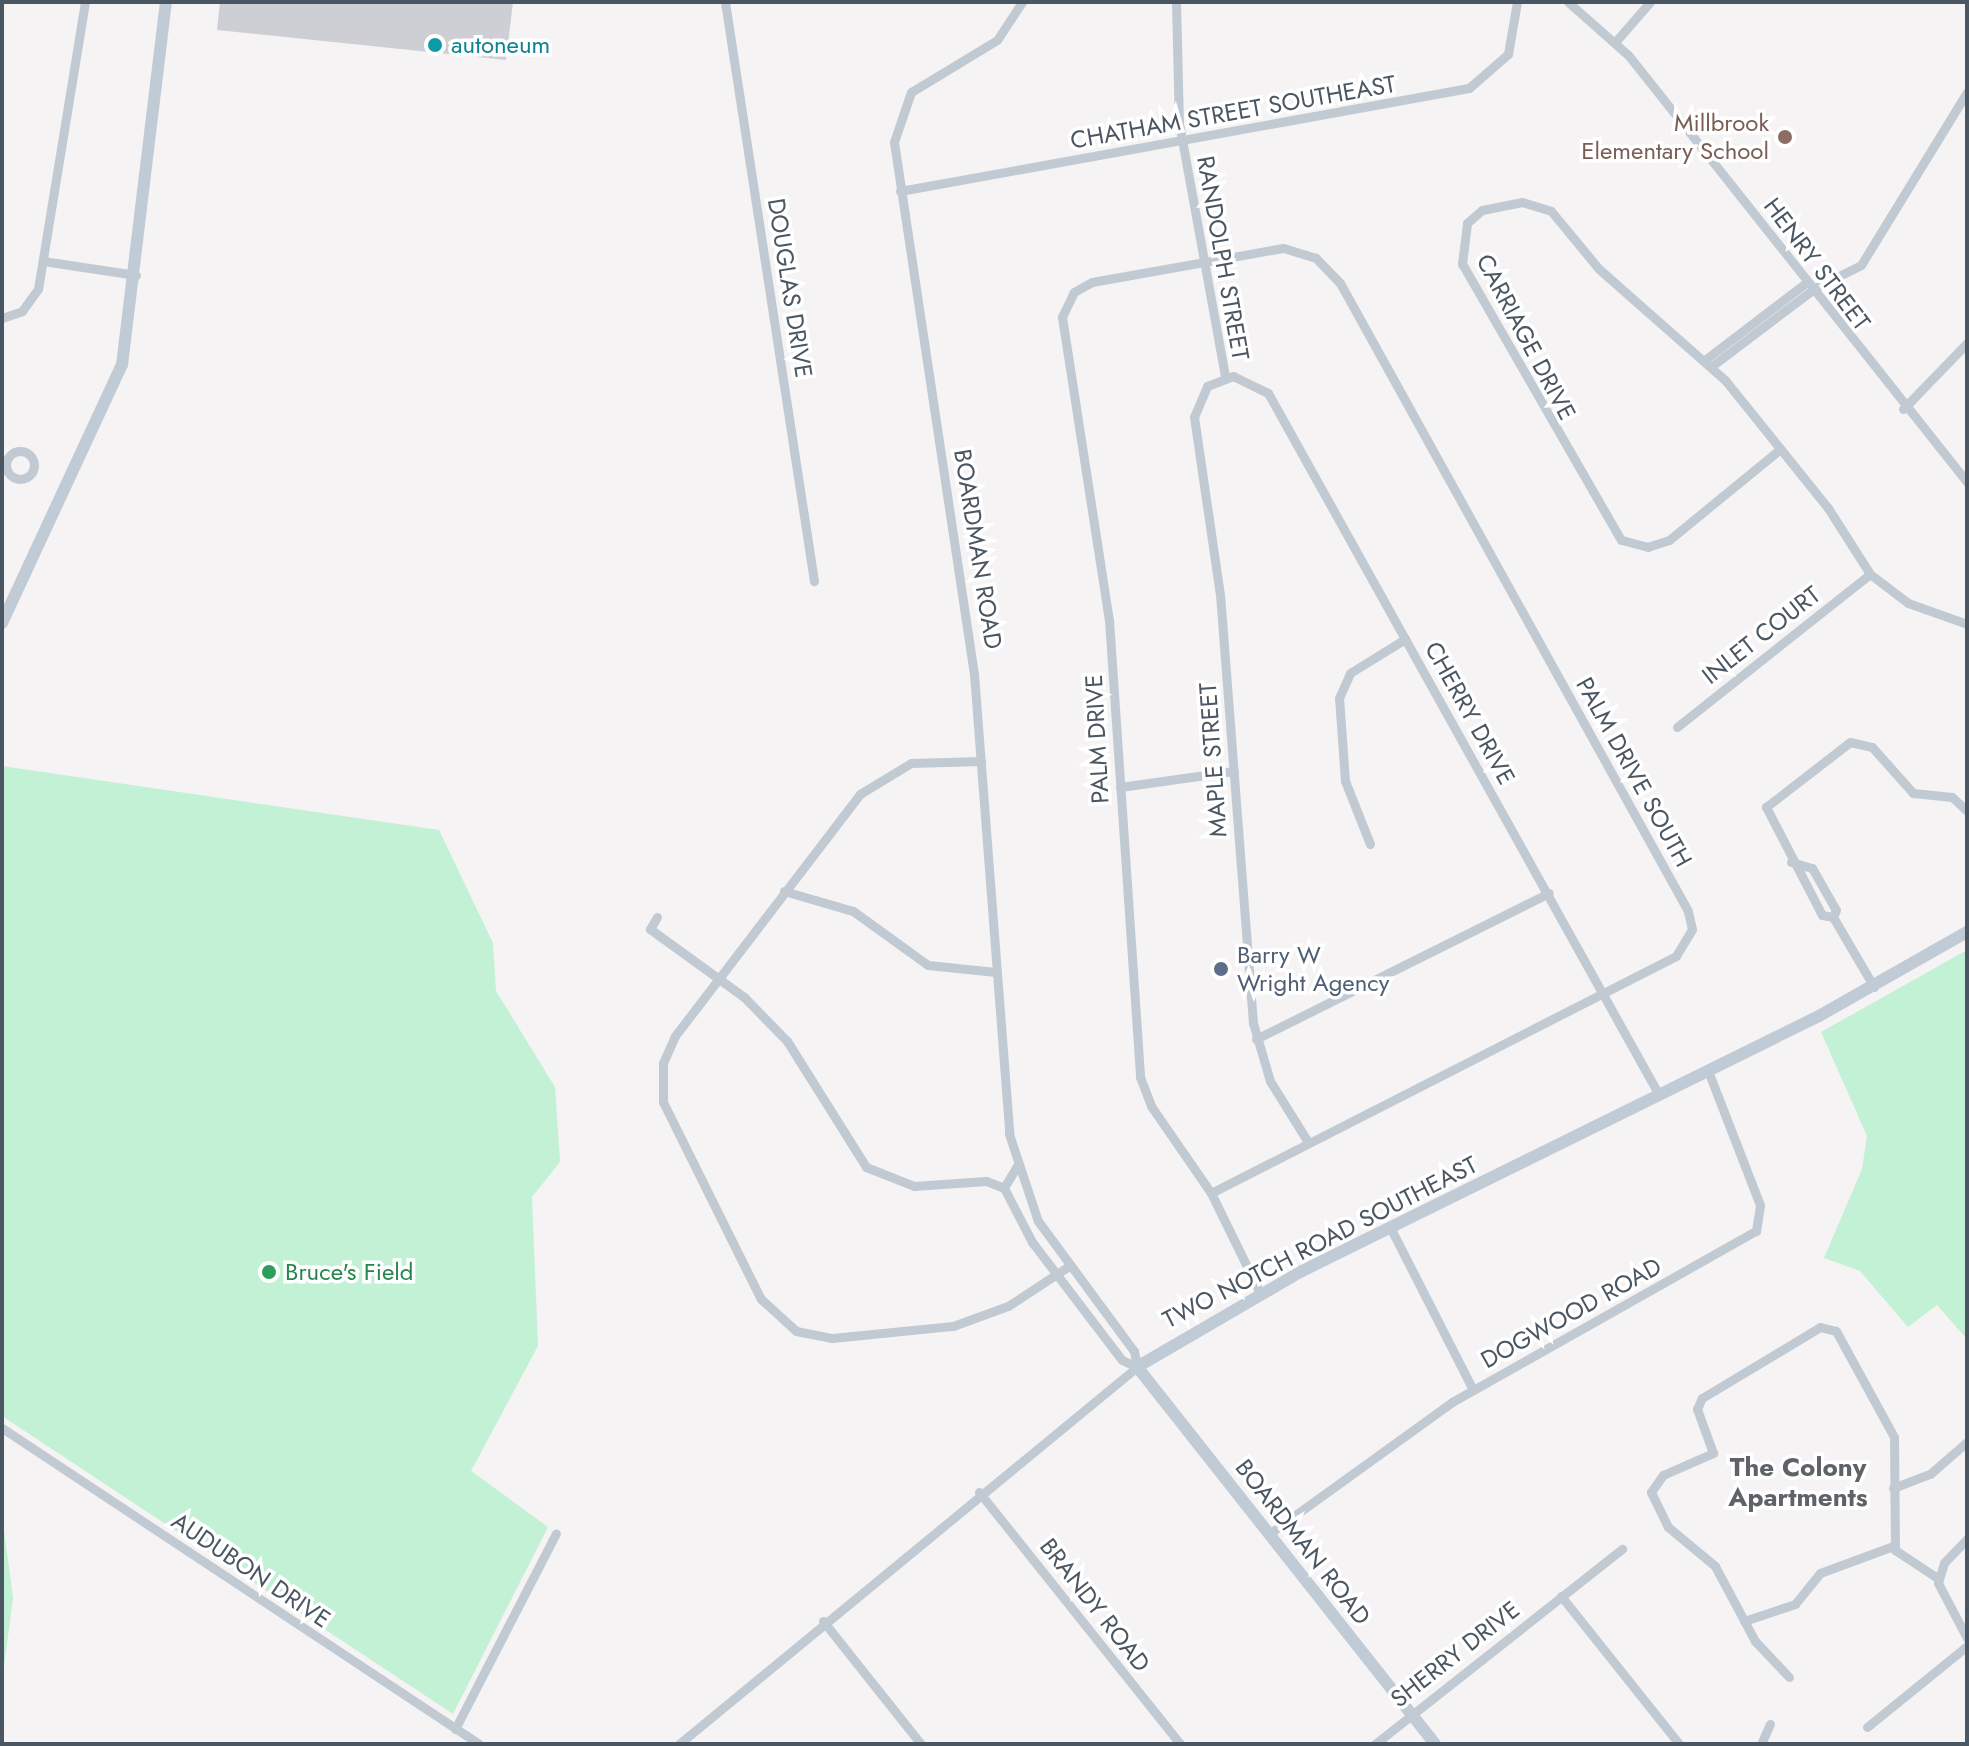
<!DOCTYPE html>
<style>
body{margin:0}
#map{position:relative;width:1969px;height:1746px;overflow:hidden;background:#f5f3f3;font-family:Jost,sans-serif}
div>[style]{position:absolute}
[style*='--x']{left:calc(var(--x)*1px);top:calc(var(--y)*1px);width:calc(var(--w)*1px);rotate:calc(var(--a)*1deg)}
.green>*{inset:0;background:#c3f1d5}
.building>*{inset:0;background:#cdcfd5}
.street>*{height:9px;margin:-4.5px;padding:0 4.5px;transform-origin:4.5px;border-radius:4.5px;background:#c1cad2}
.street>.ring{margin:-4.5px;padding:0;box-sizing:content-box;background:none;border:9px solid #c1cad2;border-radius:50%}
.secondary>*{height:12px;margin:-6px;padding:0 6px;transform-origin:6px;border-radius:6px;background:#c1cbd6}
.dots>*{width:22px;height:22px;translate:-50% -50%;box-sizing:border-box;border:4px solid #fff;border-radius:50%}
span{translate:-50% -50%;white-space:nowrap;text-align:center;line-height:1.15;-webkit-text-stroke:7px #fff;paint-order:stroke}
.culture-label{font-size:24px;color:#0d838f}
.left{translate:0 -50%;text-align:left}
.street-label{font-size:24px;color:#4a5661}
.education-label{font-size:24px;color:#785e54}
.right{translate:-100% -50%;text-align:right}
.service-label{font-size:24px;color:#4e5e75}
.leisure-label{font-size:24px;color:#27864d}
.neighbourhood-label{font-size:26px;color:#5f6368;font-weight:700}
.frame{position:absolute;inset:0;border:4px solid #4a5661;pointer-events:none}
</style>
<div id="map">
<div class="green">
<div style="clip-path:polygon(2px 766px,439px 830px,493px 943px,496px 991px,555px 1087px,560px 1162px,532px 1197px,538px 1346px,471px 1471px,548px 1527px,453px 1714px,2px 1416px)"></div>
<div style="clip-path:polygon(1967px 950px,1967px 1339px,1937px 1305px,1908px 1327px,1860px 1271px,1824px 1258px,1862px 1169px,1867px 1136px,1821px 1032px)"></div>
<div style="clip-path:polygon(2px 1514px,13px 1598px,2px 1681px)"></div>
</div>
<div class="building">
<div style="clip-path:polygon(220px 2px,513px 2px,506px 60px,217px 30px)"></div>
</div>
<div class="street">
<div style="--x:725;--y:2;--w:586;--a:81.26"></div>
<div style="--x:1022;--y:2;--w:45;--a:123.3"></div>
<div style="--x:997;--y:40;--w:100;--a:148.8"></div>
<div style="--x:911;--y:92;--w:53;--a:108.8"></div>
<div style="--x:894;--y:142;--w:538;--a:81.45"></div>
<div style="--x:974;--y:674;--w:461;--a:85.6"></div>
<div style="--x:1009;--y:1134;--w:92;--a:71.6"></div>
<div style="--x:1038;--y:1221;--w:162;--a:53.6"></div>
<div style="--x:1134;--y:1351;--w:16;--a:79"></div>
<div style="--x:1176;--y:2;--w:121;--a:88.6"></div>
<div style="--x:1179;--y:123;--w:258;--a:79.7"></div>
<div style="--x:1568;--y:2;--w:81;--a:41.5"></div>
<div style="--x:1629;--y:56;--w:544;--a:51.57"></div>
<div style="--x:1616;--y:41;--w:52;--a:-48.9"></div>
<div style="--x:900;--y:191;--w:578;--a:-10.26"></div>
<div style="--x:1469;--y:88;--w:52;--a:-41.1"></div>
<div style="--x:1508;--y:54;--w:53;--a:-80.2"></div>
<div style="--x:43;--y:261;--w:94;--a:8.6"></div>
<div style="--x:2;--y:318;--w:21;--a:-19"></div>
<div style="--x:22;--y:311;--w:27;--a:-54"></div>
<div style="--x:38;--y:289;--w:291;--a:-80.7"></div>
<div style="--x:1706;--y:359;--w:127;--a:-37.3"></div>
<div style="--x:1712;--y:366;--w:129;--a:-37.1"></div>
<div style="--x:1815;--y:288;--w:51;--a:-26.6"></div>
<div style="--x:1861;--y:265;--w:203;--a:-58.5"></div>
<div style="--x:1903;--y:409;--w:92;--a:-45.9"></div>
<div style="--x:1779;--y:450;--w:142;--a:140.7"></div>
<div style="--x:1669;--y:540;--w:22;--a:162"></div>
<div style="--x:1648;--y:547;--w:28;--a:-165"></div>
<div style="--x:1621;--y:540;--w:319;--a:-119.9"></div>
<div style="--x:1462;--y:264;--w:41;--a:-83"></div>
<div style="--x:1467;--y:223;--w:20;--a:-41"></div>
<div style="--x:1482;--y:210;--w:41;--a:-11.3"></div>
<div style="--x:1522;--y:202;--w:30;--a:17"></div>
<div style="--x:1551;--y:211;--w:75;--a:50.4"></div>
<div style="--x:1599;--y:269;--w:168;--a:41.4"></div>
<div style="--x:1725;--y:380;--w:164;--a:51.2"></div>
<div style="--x:1828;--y:508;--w:78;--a:57.5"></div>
<div style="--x:1870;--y:574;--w:48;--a:37.3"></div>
<div style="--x:1908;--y:603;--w:63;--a:19.6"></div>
<div class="ring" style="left:6px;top:451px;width:19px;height:19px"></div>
<div style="--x:1677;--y:727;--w:246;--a:-38.4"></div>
<div style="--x:981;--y:761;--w:70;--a:178.4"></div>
<div style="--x:911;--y:763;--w:60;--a:148.7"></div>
<div style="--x:860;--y:794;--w:305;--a:127.4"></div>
<div style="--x:675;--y:1036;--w:30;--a:114"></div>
<div style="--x:663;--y:1063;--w:39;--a:90"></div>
<div style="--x:663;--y:1102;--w:220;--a:63.6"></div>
<div style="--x:761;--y:1299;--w:47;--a:42.4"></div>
<div style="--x:796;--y:1331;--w:37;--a:11"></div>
<div style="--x:832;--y:1338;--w:122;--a:-5.7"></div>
<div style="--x:953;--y:1326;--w:59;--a:-20"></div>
<div style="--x:1008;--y:1306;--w:73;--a:-33.3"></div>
<div style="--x:1120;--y:787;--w:115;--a:-8"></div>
<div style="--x:1370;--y:844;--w:68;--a:-111.6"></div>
<div style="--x:1345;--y:781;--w:83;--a:-94.1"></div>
<div style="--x:1339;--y:698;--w:27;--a:-66"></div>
<div style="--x:1350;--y:673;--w:65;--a:-31.7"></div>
<div style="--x:1791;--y:862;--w:22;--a:16"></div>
<div style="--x:1812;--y:868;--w:48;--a:60.3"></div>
<div style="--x:1836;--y:910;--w:8;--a:113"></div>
<div style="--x:784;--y:891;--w:72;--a:16.2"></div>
<div style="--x:853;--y:911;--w:92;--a:35.8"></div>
<div style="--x:928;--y:965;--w:68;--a:5.9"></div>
<div style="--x:657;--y:917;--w:14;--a:120"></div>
<div style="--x:650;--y:929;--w:116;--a:35.9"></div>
<div style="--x:744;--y:997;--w:62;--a:45.7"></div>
<div style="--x:787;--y:1041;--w:149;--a:57.9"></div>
<div style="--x:866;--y:1167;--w:52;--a:21.6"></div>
<div style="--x:914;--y:1186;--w:72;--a:-4"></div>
<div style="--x:986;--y:1181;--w:19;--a:21"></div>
<div style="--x:1874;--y:987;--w:81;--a:-120.4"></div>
<div style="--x:1833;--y:917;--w:11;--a:-170"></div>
<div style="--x:1822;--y:915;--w:122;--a:-117.4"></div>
<div style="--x:1766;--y:807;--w:106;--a:-37.7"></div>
<div style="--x:1850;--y:742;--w:23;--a:13"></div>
<div style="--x:1872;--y:747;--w:62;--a:48.3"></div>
<div style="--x:1913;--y:793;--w:39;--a:6"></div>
<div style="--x:1952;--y:797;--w:21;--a:43"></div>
<div style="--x:1256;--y:1039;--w:327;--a:-26.5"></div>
<div style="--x:1308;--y:1142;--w:72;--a:-121.9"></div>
<div style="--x:1270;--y:1081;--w:60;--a:-106.3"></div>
<div style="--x:1253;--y:1023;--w:429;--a:-94.4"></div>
<div style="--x:1220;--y:595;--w:180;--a:-98.3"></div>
<div style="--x:1194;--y:417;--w:34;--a:-67"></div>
<div style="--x:1207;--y:386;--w:28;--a:-21"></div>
<div style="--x:1233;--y:376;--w:39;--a:26"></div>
<div style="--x:1268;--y:393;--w:804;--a:60.88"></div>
<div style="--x:1017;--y:1166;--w:26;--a:121"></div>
<div style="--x:1004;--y:1188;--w:61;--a:62.6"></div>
<div style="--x:1032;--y:1242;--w:148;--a:52.7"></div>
<div style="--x:1122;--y:1360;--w:17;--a:25"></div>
<div style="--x:1211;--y:1193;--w:522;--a:-27.01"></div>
<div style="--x:1676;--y:956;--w:31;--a:-59"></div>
<div style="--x:1692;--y:929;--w:18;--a:-103"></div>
<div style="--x:1688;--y:911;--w:718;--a:-118.99"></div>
<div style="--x:1340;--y:283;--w:35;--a:-134"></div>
<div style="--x:1316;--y:258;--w:34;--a:-163"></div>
<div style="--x:1283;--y:248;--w:194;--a:169.9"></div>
<div style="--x:1092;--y:282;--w:21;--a:151"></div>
<div style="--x:1074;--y:292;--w:28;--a:116"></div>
<div style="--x:1062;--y:317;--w:307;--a:81.2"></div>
<div style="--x:1109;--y:620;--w:458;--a:86.1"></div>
<div style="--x:1140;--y:1077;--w:31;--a:69"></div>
<div style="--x:1151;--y:1106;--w:106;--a:55.4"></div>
<div style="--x:1211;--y:1193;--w:111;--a:63.9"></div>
<div style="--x:1390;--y:1227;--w:183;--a:63"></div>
<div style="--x:2;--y:1428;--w:572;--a:33.52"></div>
<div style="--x:1893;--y:1488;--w:40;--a:-21"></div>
<div style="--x:1930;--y:1474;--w:49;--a:-40.9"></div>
<div style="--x:979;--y:1492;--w:322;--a:51.4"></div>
<div style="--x:1269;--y:1534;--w:226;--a:-35.8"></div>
<div style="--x:1452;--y:1402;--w:349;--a:-29.4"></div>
<div style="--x:1756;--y:1231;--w:26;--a:-81"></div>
<div style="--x:1760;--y:1205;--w:144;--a:-111.2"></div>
<div style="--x:1967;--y:1539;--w:33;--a:134"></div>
<div style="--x:1944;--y:1563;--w:21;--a:107"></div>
<div style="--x:1938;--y:1583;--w:62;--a:62.2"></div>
<div style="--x:1561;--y:1596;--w:189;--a:51.4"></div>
<div style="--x:823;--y:1621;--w:157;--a:51.5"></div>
<div style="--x:1744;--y:1621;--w:54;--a:-18.4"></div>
<div style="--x:1795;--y:1604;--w:40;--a:-51"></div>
<div style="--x:1820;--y:1573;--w:78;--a:-20.3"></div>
<div style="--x:1789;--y:1677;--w:50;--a:-133.4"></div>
<div style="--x:1755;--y:1641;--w:85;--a:-118.1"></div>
<div style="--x:1715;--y:1566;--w:61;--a:-140.3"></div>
<div style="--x:1668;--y:1527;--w:39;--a:-116"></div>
<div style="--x:1651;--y:1492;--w:21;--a:-55"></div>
<div style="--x:1663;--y:1475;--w:55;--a:-23.7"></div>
<div style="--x:1713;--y:1453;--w:47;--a:-110"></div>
<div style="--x:1697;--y:1409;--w:12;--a:-66"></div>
<div style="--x:1702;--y:1398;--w:138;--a:-31"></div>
<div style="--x:1820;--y:1327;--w:16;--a:14"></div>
<div style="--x:1836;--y:1331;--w:121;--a:61.3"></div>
<div style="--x:1894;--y:1437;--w:113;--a:89.5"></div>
<div style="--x:1895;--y:1550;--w:53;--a:33.4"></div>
<div style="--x:1867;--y:1727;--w:129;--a:-39"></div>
<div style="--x:455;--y:1729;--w:220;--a:-62.7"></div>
<div style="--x:679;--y:1744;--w:593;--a:-39.46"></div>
<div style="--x:1375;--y:1744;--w:315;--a:-38.3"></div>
<div style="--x:1761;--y:1744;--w:22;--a:-66"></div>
</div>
<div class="secondary">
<div style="--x:2;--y:623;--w:285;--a:-65.1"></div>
<div style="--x:122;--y:365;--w:366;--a:-83.1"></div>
<div style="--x:1435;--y:1744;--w:481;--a:-128.3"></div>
<div style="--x:1137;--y:1367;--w:189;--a:-30.2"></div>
<div style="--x:1300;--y:1272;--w:579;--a:-26.26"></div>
<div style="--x:1819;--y:1016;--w:170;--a:-29.6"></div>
</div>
<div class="dots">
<div style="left:435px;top:45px;background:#0f9aa8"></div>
<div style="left:1785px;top:137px;background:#8d6e63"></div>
<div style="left:1221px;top:969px;background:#5c6f8a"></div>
<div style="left:269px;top:1272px;background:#2e9e5b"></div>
</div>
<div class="culture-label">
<span class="left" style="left:451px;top:45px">autoneum</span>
</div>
<div class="street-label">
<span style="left:1233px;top:112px;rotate:-10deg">CHATHAM STREET SOUTHEAST</span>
<span style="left:1223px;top:258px;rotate:80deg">RANDOLPH STREET</span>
<span style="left:1817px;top:264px;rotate:53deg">HENRY STREET</span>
<span style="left:790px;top:288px;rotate:81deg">DOUGLAS DRIVE</span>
<span style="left:1526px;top:337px;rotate:62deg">CARRIAGE DRIVE</span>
<span style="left:978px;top:549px;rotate:81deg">BOARDMAN ROAD</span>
<span style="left:1761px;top:635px;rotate:-38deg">INLET COURT</span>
<span style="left:1470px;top:713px;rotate:61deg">CHERRY DRIVE</span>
<span style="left:1097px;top:739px;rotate:-93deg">PALM DRIVE</span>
<span style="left:1213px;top:760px;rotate:-94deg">MAPLE STREET</span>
<span style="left:1634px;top:772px;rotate:61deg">PALM DRIVE SOUTH</span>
<span style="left:1320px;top:1242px;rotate:-27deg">TWO NOTCH ROAD SOUTHEAST</span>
<span style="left:1571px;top:1313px;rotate:-29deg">DOGWOOD ROAD</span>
<span style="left:1303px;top:1542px;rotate:52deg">BOARDMAN ROAD</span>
<span style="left:251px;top:1570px;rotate:34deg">AUDUBON DRIVE</span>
<span style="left:1095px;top:1605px;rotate:52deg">BRANDY ROAD</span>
<span style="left:1455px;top:1654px;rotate:-38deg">SHERRY DRIVE</span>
</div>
<div class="education-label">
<span class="right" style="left:1769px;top:137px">Millbrook<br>Elementary School</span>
</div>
<div class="service-label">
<span class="left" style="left:1237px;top:969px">Barry W<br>Wright Agency</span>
</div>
<div class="leisure-label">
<span class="left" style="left:285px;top:1272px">Bruce's Field</span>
</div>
<div class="neighbourhood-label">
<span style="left:1798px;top:1483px">The Colony<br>Apartments</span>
</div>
<div class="frame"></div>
</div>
